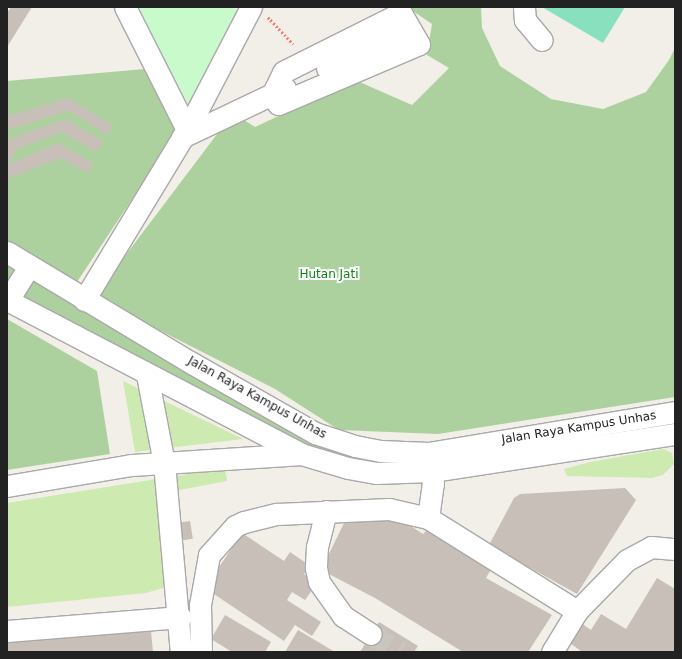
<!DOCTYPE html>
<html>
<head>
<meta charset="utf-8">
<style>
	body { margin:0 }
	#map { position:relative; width:682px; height:659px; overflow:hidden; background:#f2efe9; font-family:"DejaVu Sans",sans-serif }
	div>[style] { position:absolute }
	.grass>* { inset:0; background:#cdebb0 }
	.forest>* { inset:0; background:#add19e }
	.park>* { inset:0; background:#c8facc }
	.pitch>* { inset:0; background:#88e0be }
	.building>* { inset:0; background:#c7bfb8; transform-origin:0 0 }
	.minor-tunnel>* { height:21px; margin-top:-10.5px; transform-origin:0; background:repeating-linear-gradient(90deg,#c8c6c1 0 21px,transparent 0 31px) }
	.path>* { height:2.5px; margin-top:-1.25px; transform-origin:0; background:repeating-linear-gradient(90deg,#fa8072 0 2px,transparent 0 4px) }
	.roads { filter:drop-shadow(1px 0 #a9a9a9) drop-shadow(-1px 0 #a9a9a9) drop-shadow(0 1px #a9a9a9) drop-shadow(0 -1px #a9a9a9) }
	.minor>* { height:21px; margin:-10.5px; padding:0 10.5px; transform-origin:10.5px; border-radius:10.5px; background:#fff }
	span { translate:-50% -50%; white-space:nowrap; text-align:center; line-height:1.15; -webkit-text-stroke:4px #fff; paint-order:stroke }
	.park-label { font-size:12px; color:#0c8416 }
	.street-label { font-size:12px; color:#222 }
	.frame { position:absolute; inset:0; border:8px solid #222; pointer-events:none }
</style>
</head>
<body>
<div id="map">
	<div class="grass">
		<i style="clip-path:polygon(123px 381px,243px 439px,135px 452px)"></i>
		<i style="clip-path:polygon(663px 449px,672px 453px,674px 464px,663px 475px,652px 478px,567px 476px,564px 469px,590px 462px)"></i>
		<i style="clip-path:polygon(225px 468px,227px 481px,158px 494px,167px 587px,146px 593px,7px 607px,7px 503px)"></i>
	</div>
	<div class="forest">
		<i style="clip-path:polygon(407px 7px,481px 7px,482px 28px,500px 66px,551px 99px,603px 109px,646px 92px,669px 60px,675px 48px,675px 397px,438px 434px,339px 430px,275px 389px,94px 297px,233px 113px,255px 127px,355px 80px,412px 105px,449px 68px,427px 55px,432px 24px)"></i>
		<i style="clip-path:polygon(145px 69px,178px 130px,73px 288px,7px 245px,7px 81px)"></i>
		<i style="clip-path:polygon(7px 260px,358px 451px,357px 459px,329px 456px,203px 397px,7px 294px)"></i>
		<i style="clip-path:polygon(7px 319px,97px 371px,110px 454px,7px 470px)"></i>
	</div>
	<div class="park">
		<i style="clip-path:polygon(137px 7px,232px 7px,239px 11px,190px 107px)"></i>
	</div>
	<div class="pitch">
		<i style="clip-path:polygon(542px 7px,625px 7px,603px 43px)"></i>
	</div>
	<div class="building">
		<i style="clip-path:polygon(11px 7px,32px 7px,7px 47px,7px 13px)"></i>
		<i style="clip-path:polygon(69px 98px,113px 126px,107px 135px,69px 111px,7px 130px,7px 116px)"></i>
		<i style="clip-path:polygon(66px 119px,103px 141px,96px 152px,62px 132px,17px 149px,8px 164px,58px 143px,93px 163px,88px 173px,60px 158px,7px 179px,7px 140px)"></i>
		<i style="clip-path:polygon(625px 488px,636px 500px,577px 594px,489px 545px,514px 498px,520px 494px)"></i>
		<i style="clip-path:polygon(348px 515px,394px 515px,423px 534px,429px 528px,449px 543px,451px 539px,489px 560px,485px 566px,491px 569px,486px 578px,552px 615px,528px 652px,463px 652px,375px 598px,321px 570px)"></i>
		<i style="left:190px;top:521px;width:18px;height:13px;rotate:81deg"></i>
		<i style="clip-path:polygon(242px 533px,284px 561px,290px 552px,309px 565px,304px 574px,317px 583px,305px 600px,292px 592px,287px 600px,321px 622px,312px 636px,295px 625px,284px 641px,205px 588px)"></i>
		<i style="clip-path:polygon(657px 578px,675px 589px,675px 652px,582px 652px,570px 643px,581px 623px,591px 630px,601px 614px,626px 629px)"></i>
		<i style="clip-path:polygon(225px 615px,271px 642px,265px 652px,232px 652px,211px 639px)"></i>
		<i style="clip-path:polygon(150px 621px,153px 652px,7px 652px,7px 633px)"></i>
		<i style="clip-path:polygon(379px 622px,418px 646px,414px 652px,360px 652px)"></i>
		<i style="clip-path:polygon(298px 630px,335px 652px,285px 652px)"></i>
	</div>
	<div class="minor-tunnel">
		<i style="left:371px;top:634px;width:35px;rotate:31deg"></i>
	</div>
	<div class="path">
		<i style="left:268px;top:17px;width:37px;rotate:47deg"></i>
	</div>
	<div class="roads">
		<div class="minor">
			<i style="left:125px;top:7px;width:138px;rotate:63.2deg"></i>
			<i style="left:524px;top:7px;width:13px;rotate:86deg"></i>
			<i style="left:525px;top:20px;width:26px;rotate:50deg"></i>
			<i style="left:401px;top:13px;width:36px;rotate:60deg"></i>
			<i style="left:419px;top:44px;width:153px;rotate:156.9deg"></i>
			<i style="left:278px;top:104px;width:11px;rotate:-124deg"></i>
			<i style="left:272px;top:95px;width:25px;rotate:-64deg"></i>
			<i style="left:283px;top:72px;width:132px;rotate:-26.6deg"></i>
			<i style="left:327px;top:68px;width:91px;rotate:-25.4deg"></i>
			<i style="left:182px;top:137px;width:114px;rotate:-25.4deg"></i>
			<i style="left:7px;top:252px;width:214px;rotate:31deg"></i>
			<i style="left:190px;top:362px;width:144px;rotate:29.6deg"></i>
			<i style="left:315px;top:433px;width:42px;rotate:18deg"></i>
			<i style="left:355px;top:446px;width:26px;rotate:11deg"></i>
			<i style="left:381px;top:451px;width:47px;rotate:2.4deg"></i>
			<i style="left:428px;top:453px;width:250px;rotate:-9.4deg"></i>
			<i style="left:7px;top:300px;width:332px;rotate:27.6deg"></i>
			<i style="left:301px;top:454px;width:49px;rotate:16.6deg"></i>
			<i style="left:348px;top:468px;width:28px;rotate:10deg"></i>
			<i style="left:376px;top:473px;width:56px;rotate:-2deg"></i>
			<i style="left:432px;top:471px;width:246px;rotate:-8.7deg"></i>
			<i style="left:8px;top:300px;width:39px;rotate:-58deg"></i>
			<i style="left:84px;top:300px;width:199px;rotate:-58.8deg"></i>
			<i style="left:187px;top:130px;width:139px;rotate:-62.5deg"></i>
			<i style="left:147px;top:375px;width:90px;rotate:79.1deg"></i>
			<i style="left:164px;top:463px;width:190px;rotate:84.9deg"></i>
			<i style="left:7px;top:486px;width:126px;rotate:-9.6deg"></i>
			<i style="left:131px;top:465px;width:169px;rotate:-3.7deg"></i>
			<i style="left:326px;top:511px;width:36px;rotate:104deg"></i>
			<i style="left:317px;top:546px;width:22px;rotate:93deg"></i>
			<i style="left:316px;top:568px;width:14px;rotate:78deg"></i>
			<i style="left:319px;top:582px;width:42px;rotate:54.8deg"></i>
			<i style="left:343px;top:616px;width:33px;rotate:33deg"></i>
			<i style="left:428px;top:518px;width:34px;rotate:-82deg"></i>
			<i style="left:433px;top:484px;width:13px;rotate:-94deg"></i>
			<i style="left:7px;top:631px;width:174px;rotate:-4.6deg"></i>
			<i style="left:201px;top:652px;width:47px;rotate:-91.2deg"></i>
			<i style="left:200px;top:605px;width:51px;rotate:-79.8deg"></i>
			<i style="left:209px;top:555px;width:39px;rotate:-48deg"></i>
			<i style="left:235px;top:526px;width:10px;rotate:-24deg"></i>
			<i style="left:244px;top:522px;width:34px;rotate:-14deg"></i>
			<i style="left:277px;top:514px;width:112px;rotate:-2.6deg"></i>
			<i style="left:389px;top:509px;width:40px;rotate:13deg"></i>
			<i style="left:428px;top:518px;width:176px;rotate:32deg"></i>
			<i style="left:552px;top:652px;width:48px;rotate:-58.6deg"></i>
			<i style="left:577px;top:611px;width:71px;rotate:-45.6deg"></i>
			<i style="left:627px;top:560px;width:27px;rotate:-28deg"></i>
			<i style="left:651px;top:547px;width:24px;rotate:5deg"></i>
		</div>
	</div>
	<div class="park-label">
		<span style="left:329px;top:275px">Hutan Jati</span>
	</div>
	<div class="street-label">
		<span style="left:257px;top:398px;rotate:29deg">Jalan Raya Kampus Unhas</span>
		<span style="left:579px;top:428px;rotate:-9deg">Jalan Raya Kampus Unhas</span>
	</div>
	<div class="frame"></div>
</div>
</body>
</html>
